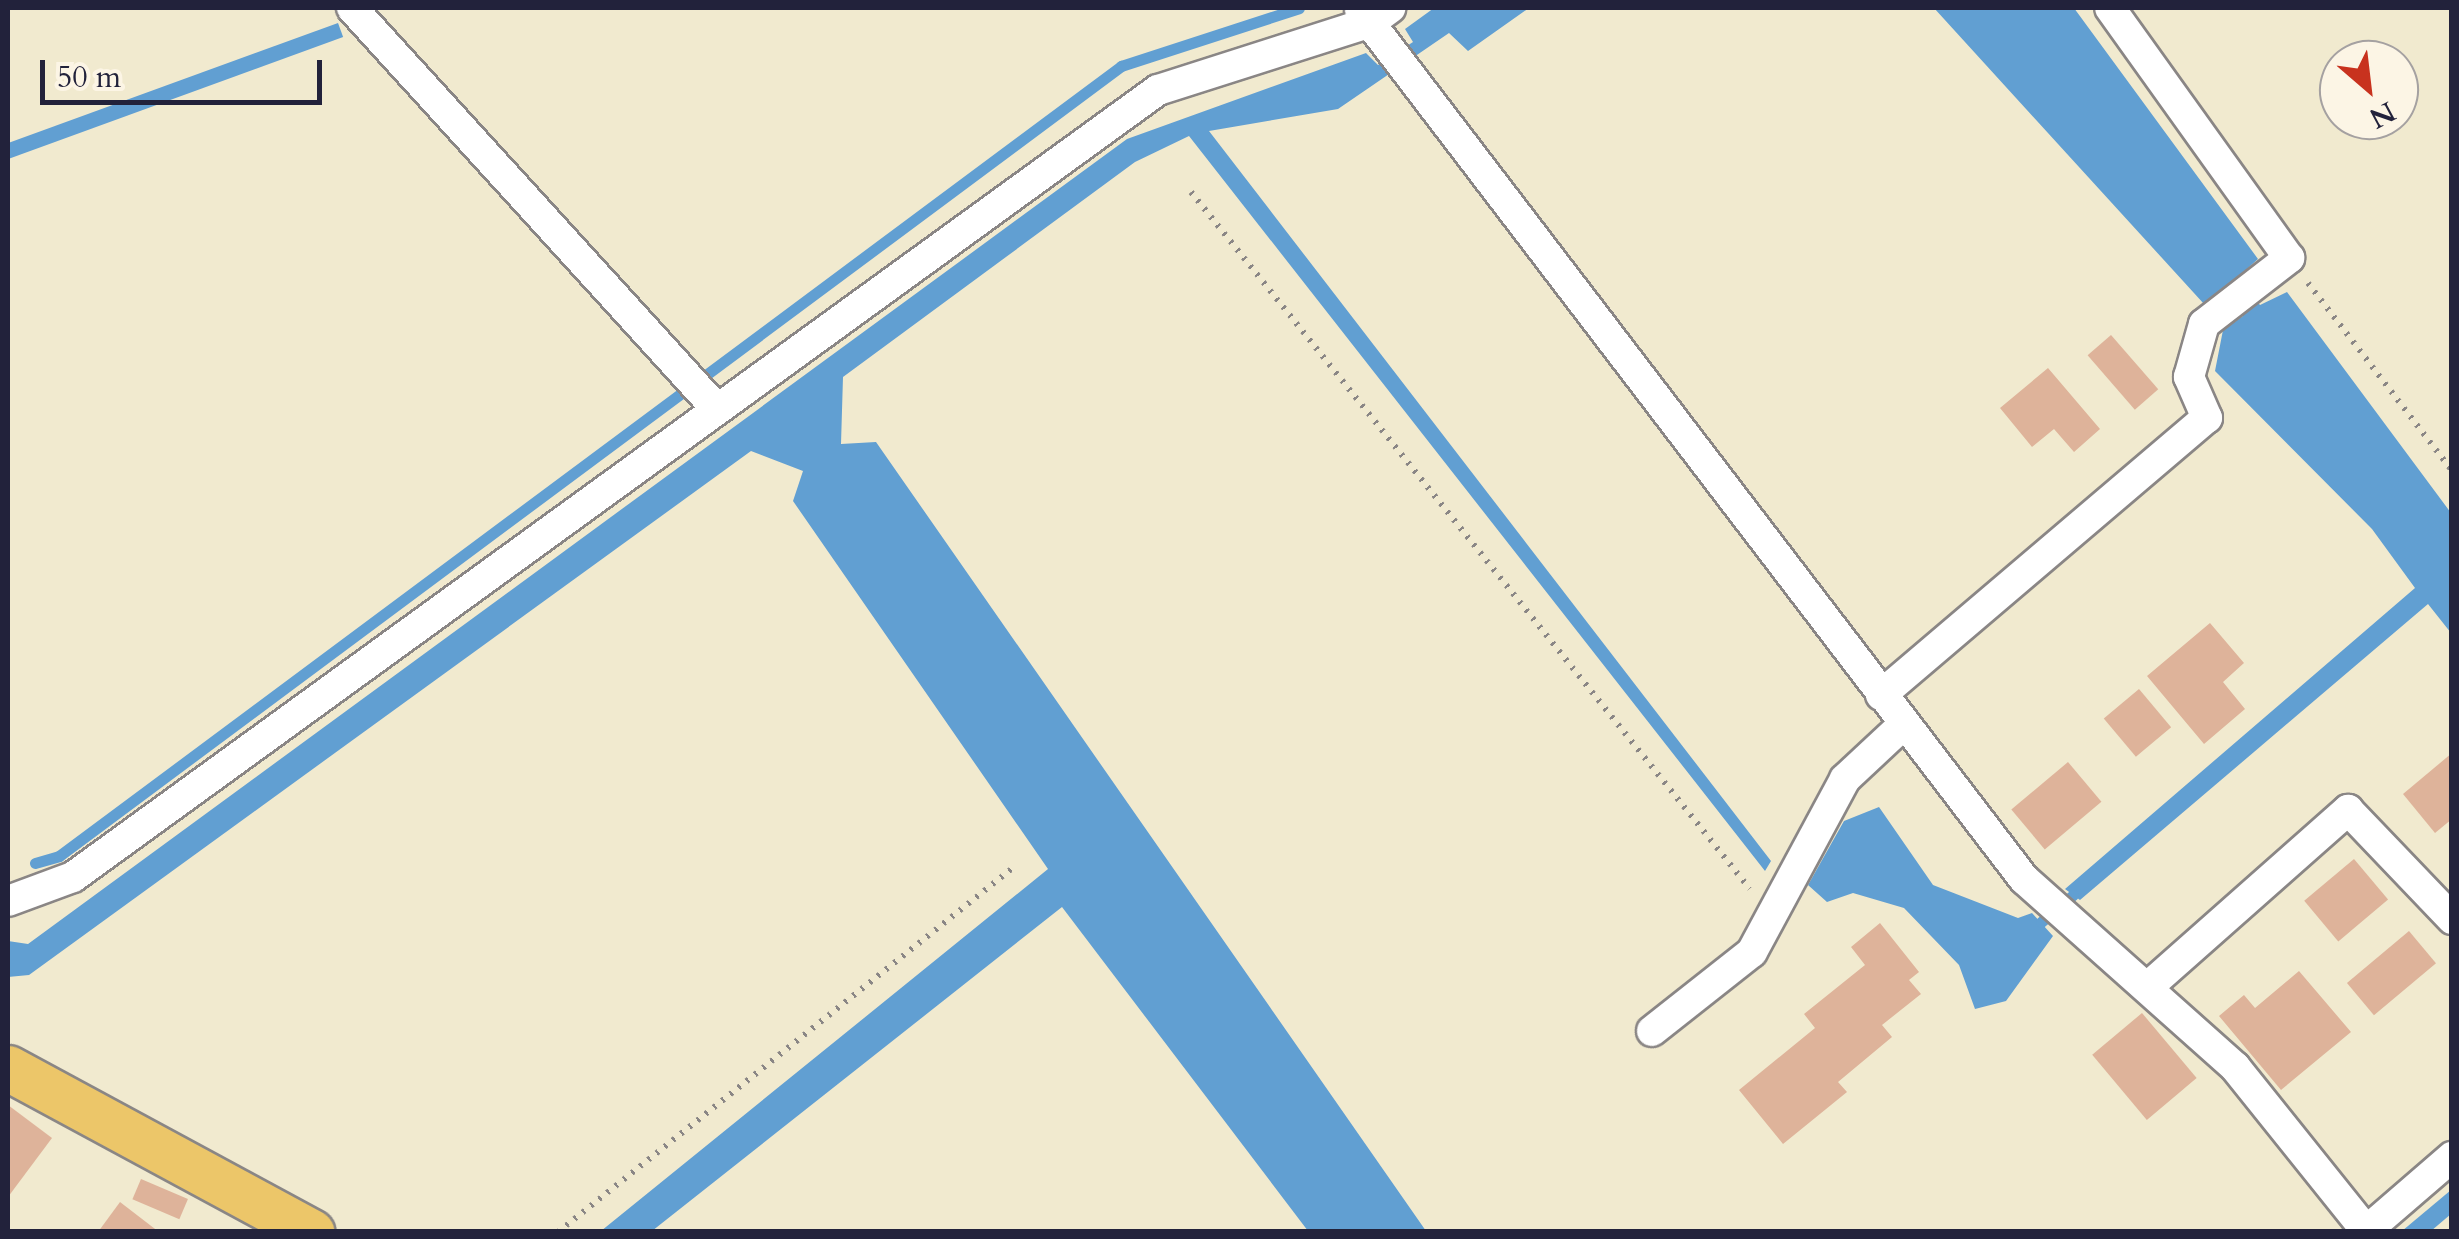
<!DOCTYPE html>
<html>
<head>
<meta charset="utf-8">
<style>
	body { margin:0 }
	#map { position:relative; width:2459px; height:1239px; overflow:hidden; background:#f1eacf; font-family:Cardo,serif }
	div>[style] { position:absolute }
	.water>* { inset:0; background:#619fd2; transform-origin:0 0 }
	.stream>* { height:11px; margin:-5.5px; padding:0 5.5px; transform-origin:5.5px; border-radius:5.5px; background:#619fd2 }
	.building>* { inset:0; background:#deb39a; transform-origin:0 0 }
	.path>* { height:6px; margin-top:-3px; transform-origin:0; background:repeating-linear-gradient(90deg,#8a8685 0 2.5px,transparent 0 10.5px) }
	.roads { filter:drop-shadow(2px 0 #8a8685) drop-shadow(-2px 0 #8a8685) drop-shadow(0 2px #8a8685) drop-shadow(0 -2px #8a8685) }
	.minor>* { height:30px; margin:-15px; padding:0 15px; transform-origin:15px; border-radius:15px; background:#fff }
	.primary>* { height:45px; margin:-22.5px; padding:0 22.5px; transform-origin:22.5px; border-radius:22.5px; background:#ecc669 }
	span { translate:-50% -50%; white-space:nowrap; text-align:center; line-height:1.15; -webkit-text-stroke:9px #fcf5e5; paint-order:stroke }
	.frame { position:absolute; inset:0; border:10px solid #22223b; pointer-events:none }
	.north { position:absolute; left:2319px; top:40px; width:100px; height:100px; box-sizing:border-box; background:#fcf5e5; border:2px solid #a5a1a1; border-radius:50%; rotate:152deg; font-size:28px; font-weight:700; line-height:40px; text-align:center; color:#22223b }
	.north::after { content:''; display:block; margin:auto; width:35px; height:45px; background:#c8321e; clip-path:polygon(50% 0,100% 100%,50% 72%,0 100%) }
	.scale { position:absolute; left:40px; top:60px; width:282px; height:45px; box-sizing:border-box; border:5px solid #22223b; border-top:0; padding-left:12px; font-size:30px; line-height:35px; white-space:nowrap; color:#22223b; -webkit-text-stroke:8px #fcf5e5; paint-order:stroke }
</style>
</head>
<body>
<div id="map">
	<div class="water">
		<i style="clip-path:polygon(1434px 8px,1529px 8px,1468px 51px,1449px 33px,1338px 109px,1209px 131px,1771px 861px,1765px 871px,1189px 136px,1135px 162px,843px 377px,841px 444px,876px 442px,1426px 1231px,1308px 1231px,1062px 907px,652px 1231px,601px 1231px,1048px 869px,793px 501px,803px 471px,751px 451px,29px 975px,8px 977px,8px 941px,28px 944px,1127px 139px,1366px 53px,1378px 65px,1413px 42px,1405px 29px)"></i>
		<i style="clip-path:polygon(1934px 8px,2074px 8px,2258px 259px,2238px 277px,2260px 305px,2287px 292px,2451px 513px,2451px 633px,2428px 604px,2080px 900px,2065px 889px,2415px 588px,2372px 529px,2215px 371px,2223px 330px,2243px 316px,2225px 291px,2204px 304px)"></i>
		<i style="left:338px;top:23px;width:15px;height:407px;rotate:70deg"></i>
		<i style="clip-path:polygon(1879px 807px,1933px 885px,2018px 918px,2032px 913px,2053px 936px,2006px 1001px,1975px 1009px,1959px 965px,1904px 908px,1853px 893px,1827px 902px,1808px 885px,1844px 821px)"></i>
		<i style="clip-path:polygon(2451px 1190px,2451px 1214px,2431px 1231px,2402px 1231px)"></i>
	</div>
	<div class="stream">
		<i style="left:35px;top:863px;width:25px;rotate:-16deg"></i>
		<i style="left:59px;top:856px;width:1324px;rotate:-36.64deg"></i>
		<i style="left:1121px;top:66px;width:187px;rotate:-18deg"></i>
		<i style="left:2041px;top:922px;width:42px;rotate:-40.2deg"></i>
	</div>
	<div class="building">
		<i style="left:2111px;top:335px;width:72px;height:31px;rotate:49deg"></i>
		<i style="clip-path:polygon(2048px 368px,2100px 429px,2074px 452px,2054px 429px,2032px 447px,2000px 408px)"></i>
		<i style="clip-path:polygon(2210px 623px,2244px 663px,2223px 682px,2245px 709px,2204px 744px,2147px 676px)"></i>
		<i style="left:2139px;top:689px;width:50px;height:46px;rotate:50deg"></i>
		<i style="clip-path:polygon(2452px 753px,2452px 819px,2435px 833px,2403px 794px)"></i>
		<i style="left:2068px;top:762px;width:52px;height:74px;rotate:50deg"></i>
		<i style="left:2354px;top:859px;width:53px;height:65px;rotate:50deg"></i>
		<i style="clip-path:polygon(1880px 923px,1919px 972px,1909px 980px,1921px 994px,1882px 1025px,1892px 1037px,1838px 1082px,1847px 1092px,1783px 1144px,1739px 1090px,1815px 1028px,1804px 1014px,1865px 965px,1851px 947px)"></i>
		<i style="left:2409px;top:931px;width:42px;height:81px;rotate:50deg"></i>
		<i style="clip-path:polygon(2299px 971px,2351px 1032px,2281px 1090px,2219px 1016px,2244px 995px,2255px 1008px)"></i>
		<i style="left:2142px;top:1013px;width:85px;height:65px;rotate:50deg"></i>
		<i style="clip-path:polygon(8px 1105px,52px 1138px,8px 1197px)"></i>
		<i style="left:141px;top:1179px;width:51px;height:22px;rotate:23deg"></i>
		<i style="clip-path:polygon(120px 1202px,159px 1232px,98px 1232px)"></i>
	</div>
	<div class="path">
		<i style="left:1191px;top:192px;width:893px;rotate:51.27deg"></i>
		<i style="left:2308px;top:283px;width:237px;rotate:52.5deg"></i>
		<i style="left:558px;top:1232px;width:584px;rotate:-38.68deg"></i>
	</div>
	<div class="roads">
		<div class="minor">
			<i style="left:352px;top:8px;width:539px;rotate:47.7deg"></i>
			<i style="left:1360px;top:10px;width:1094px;rotate:52.62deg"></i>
			<i style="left:2024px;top:879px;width:283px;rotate:41.7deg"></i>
			<i style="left:2235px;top:1067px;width:211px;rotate:51.3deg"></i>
			<i style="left:1881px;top:695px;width:428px;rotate:-40.4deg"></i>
			<i style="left:2207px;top:418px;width:45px;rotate:-113.7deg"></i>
			<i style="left:2189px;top:377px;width:55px;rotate:-74.2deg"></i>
			<i style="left:2204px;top:324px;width:108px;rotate:-37.8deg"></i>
			<i style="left:2289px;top:258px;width:307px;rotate:-125.6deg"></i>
			<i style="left:8px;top:901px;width:69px;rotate:-20.3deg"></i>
			<i style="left:73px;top:877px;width:1340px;rotate:-35.96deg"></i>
			<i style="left:1158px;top:90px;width:224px;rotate:-17.7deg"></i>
			<i style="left:1371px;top:22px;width:24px;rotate:-36deg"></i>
			<i style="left:2149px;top:986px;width:266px;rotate:-41.5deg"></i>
			<i style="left:2348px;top:810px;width:151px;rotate:46.3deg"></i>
			<i style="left:1652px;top:1031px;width:127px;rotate:-38.3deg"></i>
			<i style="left:1752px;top:952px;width:196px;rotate:-61.7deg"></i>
			<i style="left:1845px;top:779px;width:79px;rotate:-43deg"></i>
			<i style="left:2365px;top:1232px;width:115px;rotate:-40.8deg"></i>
		</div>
		<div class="primary">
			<i style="left:8px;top:1068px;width:345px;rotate:28.4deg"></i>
		</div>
	</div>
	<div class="frame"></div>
	<div class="north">N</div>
	<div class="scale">50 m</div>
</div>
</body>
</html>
